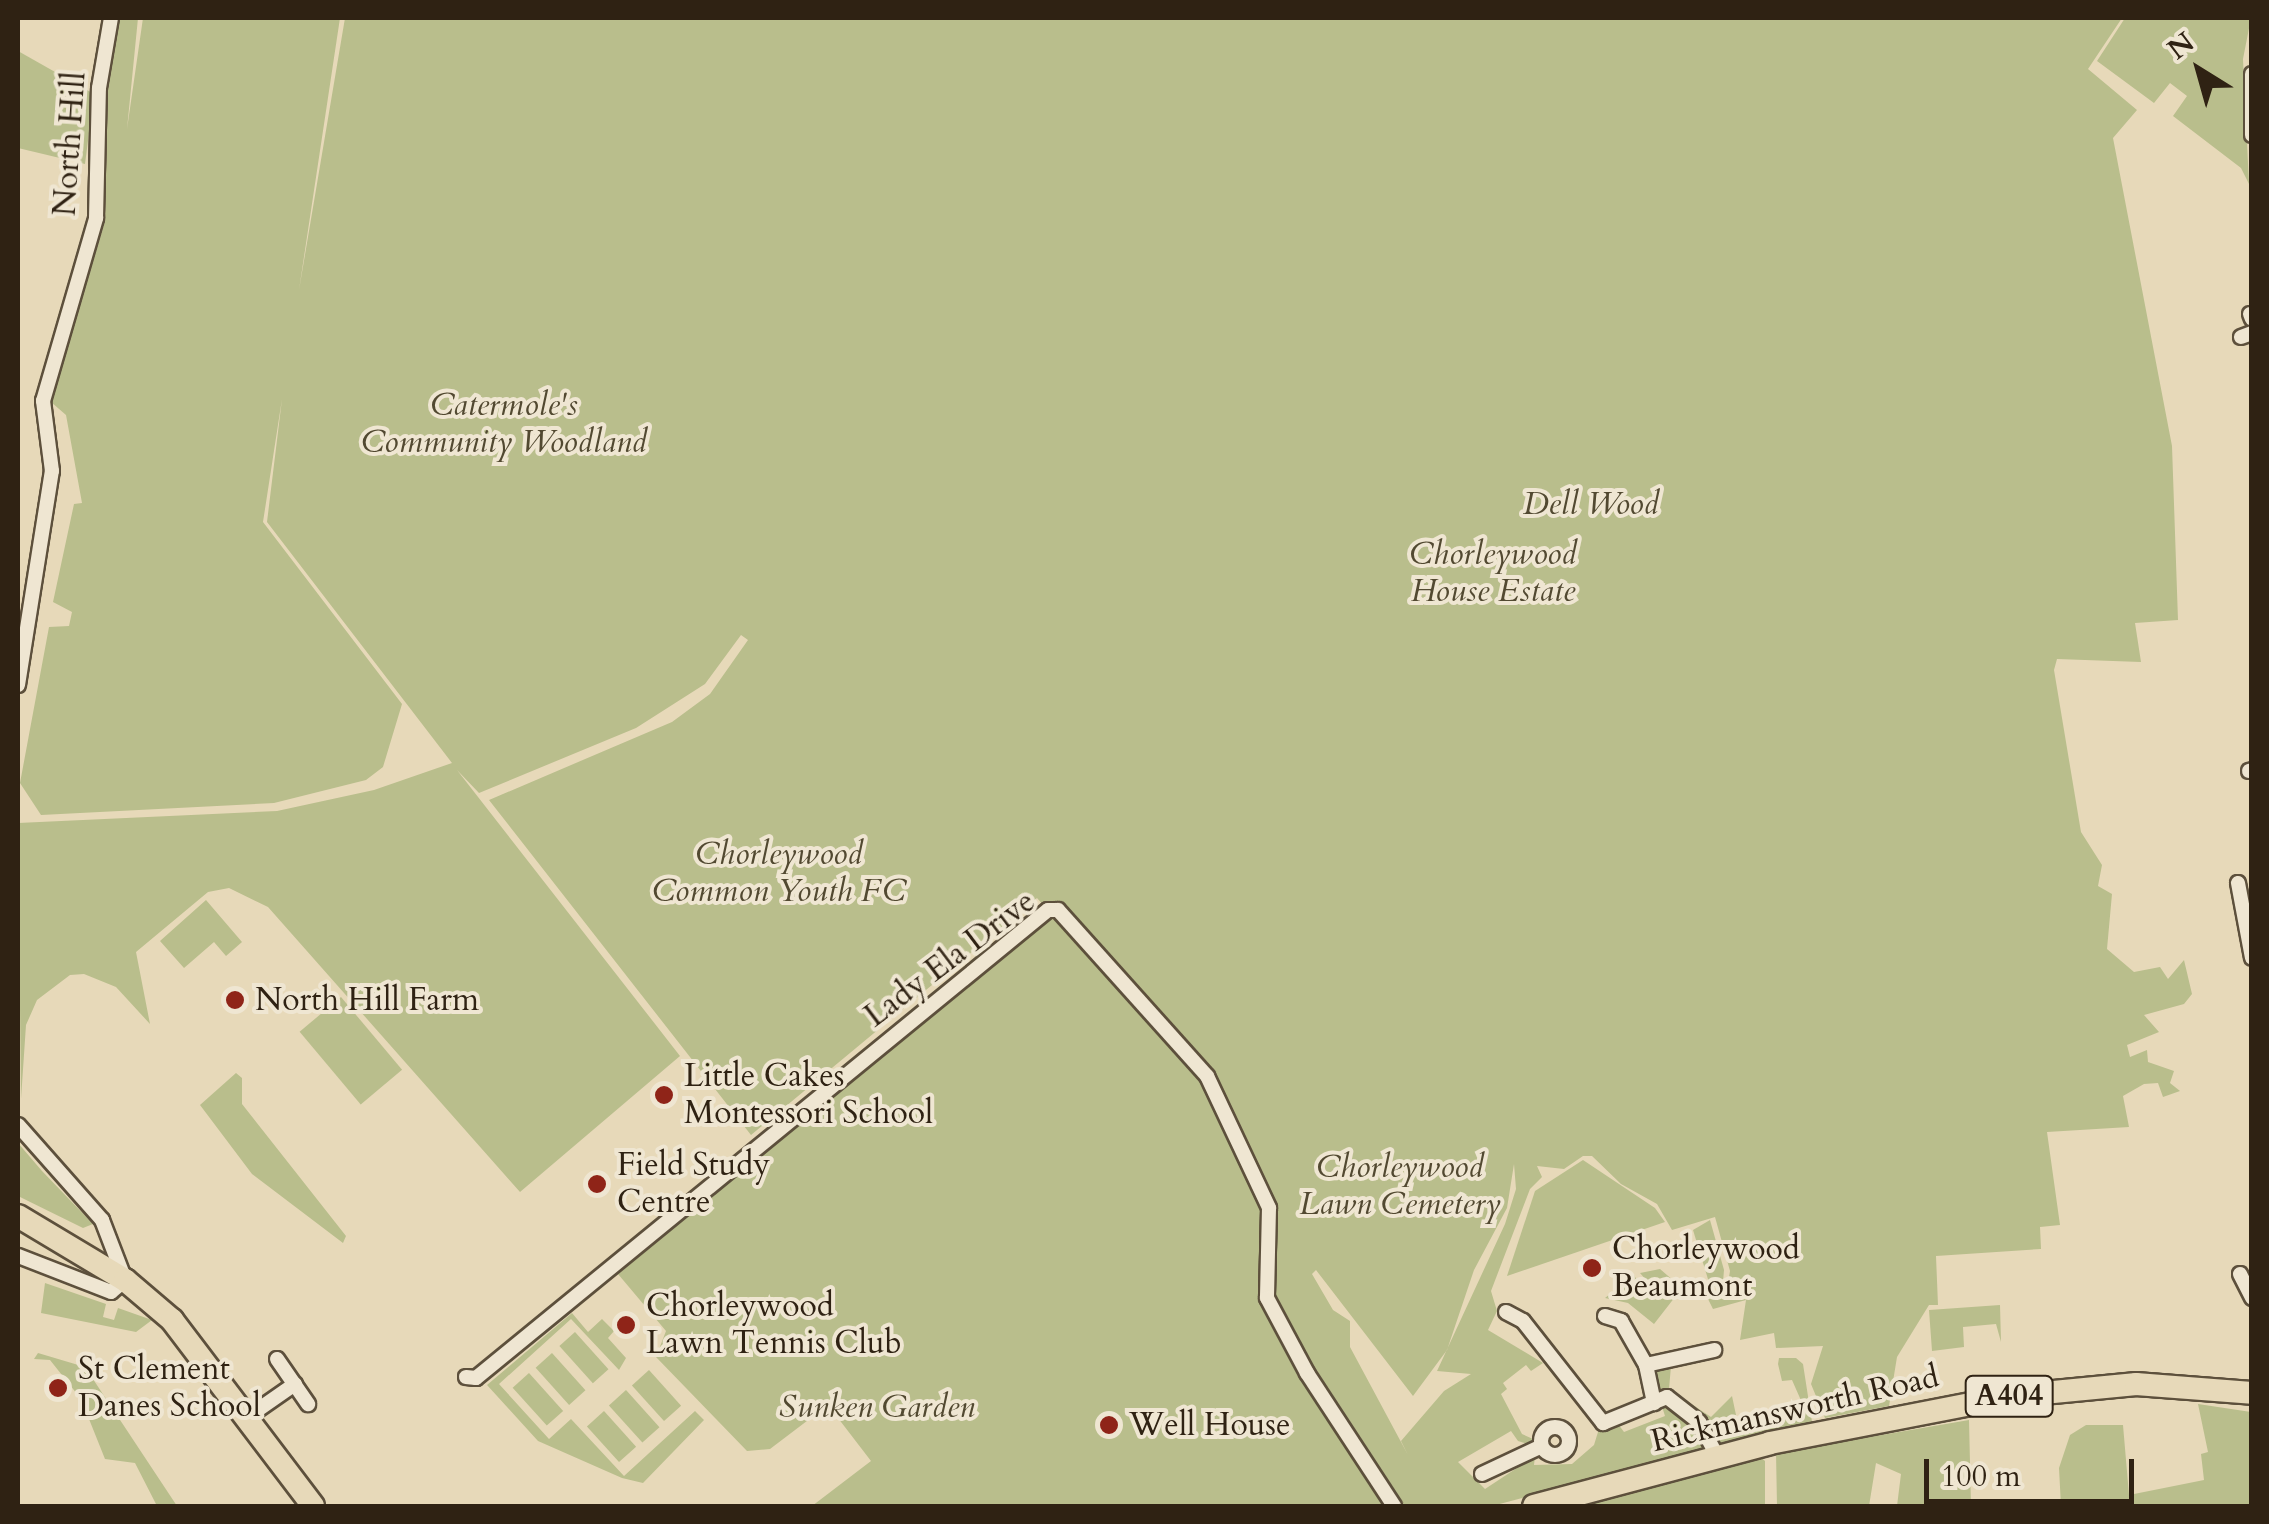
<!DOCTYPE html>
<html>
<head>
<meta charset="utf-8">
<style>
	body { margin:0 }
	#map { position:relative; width:2269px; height:1524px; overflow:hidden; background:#e7d9b9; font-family:Cardo,serif }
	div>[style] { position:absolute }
	.green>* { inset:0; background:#b9be8c; transform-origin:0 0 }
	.roads { filter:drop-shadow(2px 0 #5d503c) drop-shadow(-2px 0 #5d503c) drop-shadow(0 2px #5d503c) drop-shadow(0 -2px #5d503c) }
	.street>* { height:14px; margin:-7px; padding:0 7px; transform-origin:7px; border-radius:7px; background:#efe6d2 }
	.street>.ring { margin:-7px; padding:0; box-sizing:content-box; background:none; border:14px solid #efe6d2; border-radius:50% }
	.primary>* { height:22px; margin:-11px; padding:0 11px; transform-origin:11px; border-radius:11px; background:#e7d9b9 }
	.dots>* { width:28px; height:28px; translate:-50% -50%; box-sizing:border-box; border:5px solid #efe6d2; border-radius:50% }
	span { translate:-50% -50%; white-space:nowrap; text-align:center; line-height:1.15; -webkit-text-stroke:8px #efe6d2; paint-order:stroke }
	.shield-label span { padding:2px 8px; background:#efe6d2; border:2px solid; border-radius:8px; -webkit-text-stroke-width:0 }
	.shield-label { font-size:30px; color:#2f2213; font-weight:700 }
	.street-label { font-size:32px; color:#2f2213 }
	.park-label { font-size:32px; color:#524931; font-style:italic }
	.poi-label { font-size:32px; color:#2f2213 }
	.left { translate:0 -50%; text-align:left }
	.frame { position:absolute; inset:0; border:20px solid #2f2213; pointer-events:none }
	.north { position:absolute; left:2149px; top:20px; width:100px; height:100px; -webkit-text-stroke:8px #efe6d2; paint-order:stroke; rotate:323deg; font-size:28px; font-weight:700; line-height:40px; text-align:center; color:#2f2213 }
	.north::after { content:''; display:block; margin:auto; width:35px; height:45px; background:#2f2213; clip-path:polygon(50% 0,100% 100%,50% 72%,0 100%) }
	.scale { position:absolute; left:1924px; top:1459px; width:210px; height:45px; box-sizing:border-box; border:5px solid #2f2213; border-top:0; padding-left:12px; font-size:30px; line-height:35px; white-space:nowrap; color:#2f2213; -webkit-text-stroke:8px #efe6d2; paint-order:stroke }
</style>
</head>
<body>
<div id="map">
	<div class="green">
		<i style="clip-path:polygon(evenodd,120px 18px,138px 18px,127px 129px,143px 18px,340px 18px,299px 290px,345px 18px,2122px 18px,2088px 69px,2137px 110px,2113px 138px,2172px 446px,2178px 620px,2135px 623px,2141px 662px,2057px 659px,2054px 670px,2081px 832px,2102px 865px,2098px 886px,2112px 894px,2107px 949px,2134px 972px,2160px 967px,2168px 979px,2184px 960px,2192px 994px,2184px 1004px,2144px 1015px,2159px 1032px,2127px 1045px,2130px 1057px,2147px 1050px,2148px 1062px,2174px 1071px,2170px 1083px,2180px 1091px,2163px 1097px,2158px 1083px,2144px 1084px,2123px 1096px,2129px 1127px,2047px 1132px,2060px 1225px,2040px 1227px,2041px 1249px,1936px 1256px,1938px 1305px,1929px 1305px,1897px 1357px,1889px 1406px,1825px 1418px,1811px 1384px,1823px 1346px,1776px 1348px,1774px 1333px,1740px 1340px,1746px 1300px,1713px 1309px,1707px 1297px,1728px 1283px,1730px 1271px,1715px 1217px,1672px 1230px,1657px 1204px,1621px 1184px,1592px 1156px,1583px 1156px,1564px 1169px,1537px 1166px,1542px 1177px,1530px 1189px,1491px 1291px,1497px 1311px,1488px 1330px,1543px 1363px,1531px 1371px,1526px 1365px,1503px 1383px,1507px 1389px,1501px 1394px,1522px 1434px,1533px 1439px,1531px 1445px,1518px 1441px,1511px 1431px,1458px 1462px,1485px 1489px,1535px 1456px,1534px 1465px,1572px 1464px,1594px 1445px,1598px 1432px,1618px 1424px,1624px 1432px,1665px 1416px,1651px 1372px,1671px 1366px,1669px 1389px,1711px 1417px,1732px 1396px,1740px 1434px,1755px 1415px,1803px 1405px,1792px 1380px,1782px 1381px,1778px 1364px,1779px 1358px,1796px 1358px,1803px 1364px,1812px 1422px,1492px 1506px,812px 1506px,871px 1461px,828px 1405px,770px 1449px,747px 1451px,656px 1357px,666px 1331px,618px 1274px,1053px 916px,1037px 898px,751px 1135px,489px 800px,672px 722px,710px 694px,748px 640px,741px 635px,705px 684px,636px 728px,479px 793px,457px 770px,680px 1056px,520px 1192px,268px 907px,229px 888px,208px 892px,136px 952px,150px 1024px,116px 987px,84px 974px,70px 975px,37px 1000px,26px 1025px,21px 1099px,18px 823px,277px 811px,374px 790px,452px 763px,267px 522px,282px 399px,263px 522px,402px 704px,383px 767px,366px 780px,274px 803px,41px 815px,20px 783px,49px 627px,69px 626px,72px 612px,53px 602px,74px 504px,82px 503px,66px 415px,51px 402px,105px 221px,108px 89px,120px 18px,1514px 1164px,1516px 1189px,1505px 1224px,1437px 1371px,1471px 1374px,1444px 1391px,1401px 1441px,1408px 1455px,1350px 1347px,1350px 1321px,1333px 1310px,1312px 1274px,1316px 1270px,1413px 1396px,1447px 1350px,1474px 1270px,1507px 1208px,1514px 1164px)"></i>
		<i style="clip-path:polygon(2125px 18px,2251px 18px,2243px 59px,2249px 184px,2241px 168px,2173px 116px,2187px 96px,2170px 83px,2154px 103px,2097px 61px)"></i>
		<i style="clip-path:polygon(18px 51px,94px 94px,85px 164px,18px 148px)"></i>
		<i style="clip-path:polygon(206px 900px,242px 942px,226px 956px,214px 942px,184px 968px,160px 941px)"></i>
		<i style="left:341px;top:997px;width:95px;height:54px;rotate:50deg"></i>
		<i style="clip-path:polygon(236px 1073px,242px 1078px,242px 1104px,346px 1236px,343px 1243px,252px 1174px,200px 1105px)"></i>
		<i style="clip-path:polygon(18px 1143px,42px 1171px,93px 1224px,83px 1228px,18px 1196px)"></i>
		<i style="clip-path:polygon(1583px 1160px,1655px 1208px,1665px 1222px,1507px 1276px,1535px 1191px)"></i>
		<i style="clip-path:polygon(1710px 1220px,1724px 1270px,1723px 1282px,1711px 1289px,1693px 1230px)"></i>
		<i style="clip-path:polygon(1660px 1269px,1682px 1288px,1654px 1324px,1628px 1303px,1605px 1298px,1634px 1275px,1643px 1291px,1653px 1288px,1640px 1273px)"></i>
		<i style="clip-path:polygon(45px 1283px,106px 1304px,103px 1317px,114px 1320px,118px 1308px,152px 1320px,136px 1332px,41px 1313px)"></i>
		<i style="clip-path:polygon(2000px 1305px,2001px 1342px,1996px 1324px,1963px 1327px,1964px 1347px,1932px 1351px,1929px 1310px)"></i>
		<i style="clip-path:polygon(572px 1313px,588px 1332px,602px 1319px,614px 1331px,608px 1338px,626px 1358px,619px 1370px,571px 1319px,499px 1384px,549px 1439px,571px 1419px,624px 1476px,695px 1411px,704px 1420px,643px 1483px,622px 1478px,538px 1441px,487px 1385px)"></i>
		<i style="left:575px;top:1332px;width:50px;height:21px;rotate:48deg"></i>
		<i style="clip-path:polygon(38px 1353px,85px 1367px,177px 1506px,157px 1506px,135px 1463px,105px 1459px,81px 1399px,50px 1360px,34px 1359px)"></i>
		<i style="left:552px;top:1353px;width:50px;height:22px;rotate:48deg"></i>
		<i style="left:649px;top:1370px;width:48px;height:23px;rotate:48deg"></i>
		<i style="left:529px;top:1373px;width:51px;height:22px;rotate:48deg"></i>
		<i style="left:626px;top:1390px;width:50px;height:23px;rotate:48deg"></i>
		<i style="clip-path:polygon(2198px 1404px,2251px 1412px,2251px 1506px,2061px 1506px,2059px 1468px,2070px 1435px,2086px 1425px,2123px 1425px,2129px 1495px,2204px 1480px,2201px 1454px,2208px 1452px)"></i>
		<i style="left:604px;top:1411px;width:48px;height:23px;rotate:48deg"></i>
		<i style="clip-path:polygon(1969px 1420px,1971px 1506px,1897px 1506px,1901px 1474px,1876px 1463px,1869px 1506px,1777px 1506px,1776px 1453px)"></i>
		<i style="clip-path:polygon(1757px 1454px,1765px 1461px,1765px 1506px,1557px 1506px)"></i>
	</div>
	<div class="roads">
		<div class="street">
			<i style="left:2252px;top:74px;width:61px;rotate:90deg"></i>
			<i style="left:2250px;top:314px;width:5px;rotate:68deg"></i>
			<i style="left:2241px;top:337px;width:12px;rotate:-20deg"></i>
			<i style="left:18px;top:685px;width:217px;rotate:-81deg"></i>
			<i style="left:52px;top:471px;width:71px;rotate:-97.3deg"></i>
			<i style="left:43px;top:401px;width:191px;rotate:-73.8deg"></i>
			<i style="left:96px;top:218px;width:130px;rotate:-88.7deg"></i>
			<i style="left:99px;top:88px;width:71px;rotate:-80.3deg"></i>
			<i style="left:2249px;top:771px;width:3px;rotate:-18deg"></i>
			<i style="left:2238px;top:883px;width:76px;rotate:79.4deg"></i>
			<i style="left:18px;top:1125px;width:127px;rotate:48.5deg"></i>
			<i style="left:102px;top:1220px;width:64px;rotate:69deg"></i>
			<i style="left:125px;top:1280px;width:18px;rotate:139deg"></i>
			<i style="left:111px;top:1292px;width:100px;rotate:-158.8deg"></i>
			<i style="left:2240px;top:1274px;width:27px;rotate:63deg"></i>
			<i style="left:1506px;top:1312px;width:19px;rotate:28deg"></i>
			<i style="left:1523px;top:1321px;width:130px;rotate:51.9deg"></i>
			<i style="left:1603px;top:1423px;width:69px;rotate:-22.1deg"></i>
			<i style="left:1667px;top:1397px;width:41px;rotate:38deg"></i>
			<i style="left:1699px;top:1422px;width:38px;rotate:62deg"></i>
			<i style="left:1605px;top:1316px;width:17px;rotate:17deg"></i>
			<i style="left:1621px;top:1321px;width:51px;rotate:60.4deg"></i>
			<i style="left:1646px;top:1365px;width:39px;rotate:78deg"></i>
			<i style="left:277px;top:1359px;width:55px;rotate:55.4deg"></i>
			<i style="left:1646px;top:1365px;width:70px;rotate:-12.4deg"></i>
			<i style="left:466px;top:1377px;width:10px;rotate:6deg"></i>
			<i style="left:476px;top:1378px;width:739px;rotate:-39.29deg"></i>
			<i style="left:1048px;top:910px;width:10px"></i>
			<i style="left:1058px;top:910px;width:223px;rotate:48.1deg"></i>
			<i style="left:1207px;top:1076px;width:146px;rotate:64.8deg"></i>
			<i style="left:1269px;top:1208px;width:90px;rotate:91.3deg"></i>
			<i style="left:1267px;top:1298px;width:85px;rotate:61.9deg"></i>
			<i style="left:1307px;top:1373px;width:159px;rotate:56.8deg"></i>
			<i style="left:249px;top:1416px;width:56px;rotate:-34.8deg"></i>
			<i class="ring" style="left:1541px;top:1427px;width:14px;height:14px"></i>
			<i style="left:1482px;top:1474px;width:64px;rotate:-25deg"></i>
		</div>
		<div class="primary">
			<i style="left:18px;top:1216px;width:125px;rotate:30.9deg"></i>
			<i style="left:125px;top:1280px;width:62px;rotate:40.4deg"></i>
			<i style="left:172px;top:1320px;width:233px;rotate:52.8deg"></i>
			<i style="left:1534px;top:1506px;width:244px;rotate:-14.9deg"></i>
			<i style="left:1770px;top:1443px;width:247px;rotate:-11deg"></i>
			<i style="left:2012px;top:1396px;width:125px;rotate:-5.5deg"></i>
			<i style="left:2136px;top:1384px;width:116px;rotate:4.4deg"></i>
		</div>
	</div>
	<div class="dots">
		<i style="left:235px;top:1000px;background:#8f2418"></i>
		<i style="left:664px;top:1095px;background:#8f2418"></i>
		<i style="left:597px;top:1184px;background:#8f2418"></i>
		<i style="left:1592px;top:1268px;background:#8f2418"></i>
		<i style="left:626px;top:1325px;background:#8f2418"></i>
		<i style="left:58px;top:1388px;background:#8f2418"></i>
		<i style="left:1109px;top:1425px;background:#8f2418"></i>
	</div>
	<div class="shield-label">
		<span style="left:2009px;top:1396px">A404</span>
	</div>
	<div class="street-label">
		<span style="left:70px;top:144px;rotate:-86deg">North Hill</span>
		<span style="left:950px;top:959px;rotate:-37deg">Lady Ela Drive</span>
		<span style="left:1795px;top:1409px;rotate:-13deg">Rickmansworth Road</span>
	</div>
	<div class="park-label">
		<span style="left:504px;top:424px">Catermole's<br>Community Woodland</span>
		<span style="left:1591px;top:504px">Dell Wood</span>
		<span style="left:1493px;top:573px">Chorleywood<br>House Estate</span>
		<span style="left:779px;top:873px">Chorleywood<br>Common Youth FC</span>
		<span style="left:1400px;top:1186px">Chorleywood<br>Lawn Cemetery</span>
		<span style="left:877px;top:1407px">Sunken Garden</span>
	</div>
	<div class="poi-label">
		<span class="left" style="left:255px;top:1000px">North Hill Farm</span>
		<span class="left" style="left:684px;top:1095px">Little Cakes<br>Montessori School</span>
		<span class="left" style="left:617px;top:1184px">Field Study<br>Centre</span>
		<span class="left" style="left:1612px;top:1268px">Chorleywood<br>Beaumont</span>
		<span class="left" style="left:646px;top:1325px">Chorleywood<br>Lawn Tennis Club</span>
		<span class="left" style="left:78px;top:1388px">St Clement<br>Danes School</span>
		<span class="left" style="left:1129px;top:1425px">Well House</span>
	</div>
	<div class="frame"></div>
	<div class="north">N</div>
	<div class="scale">100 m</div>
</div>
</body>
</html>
